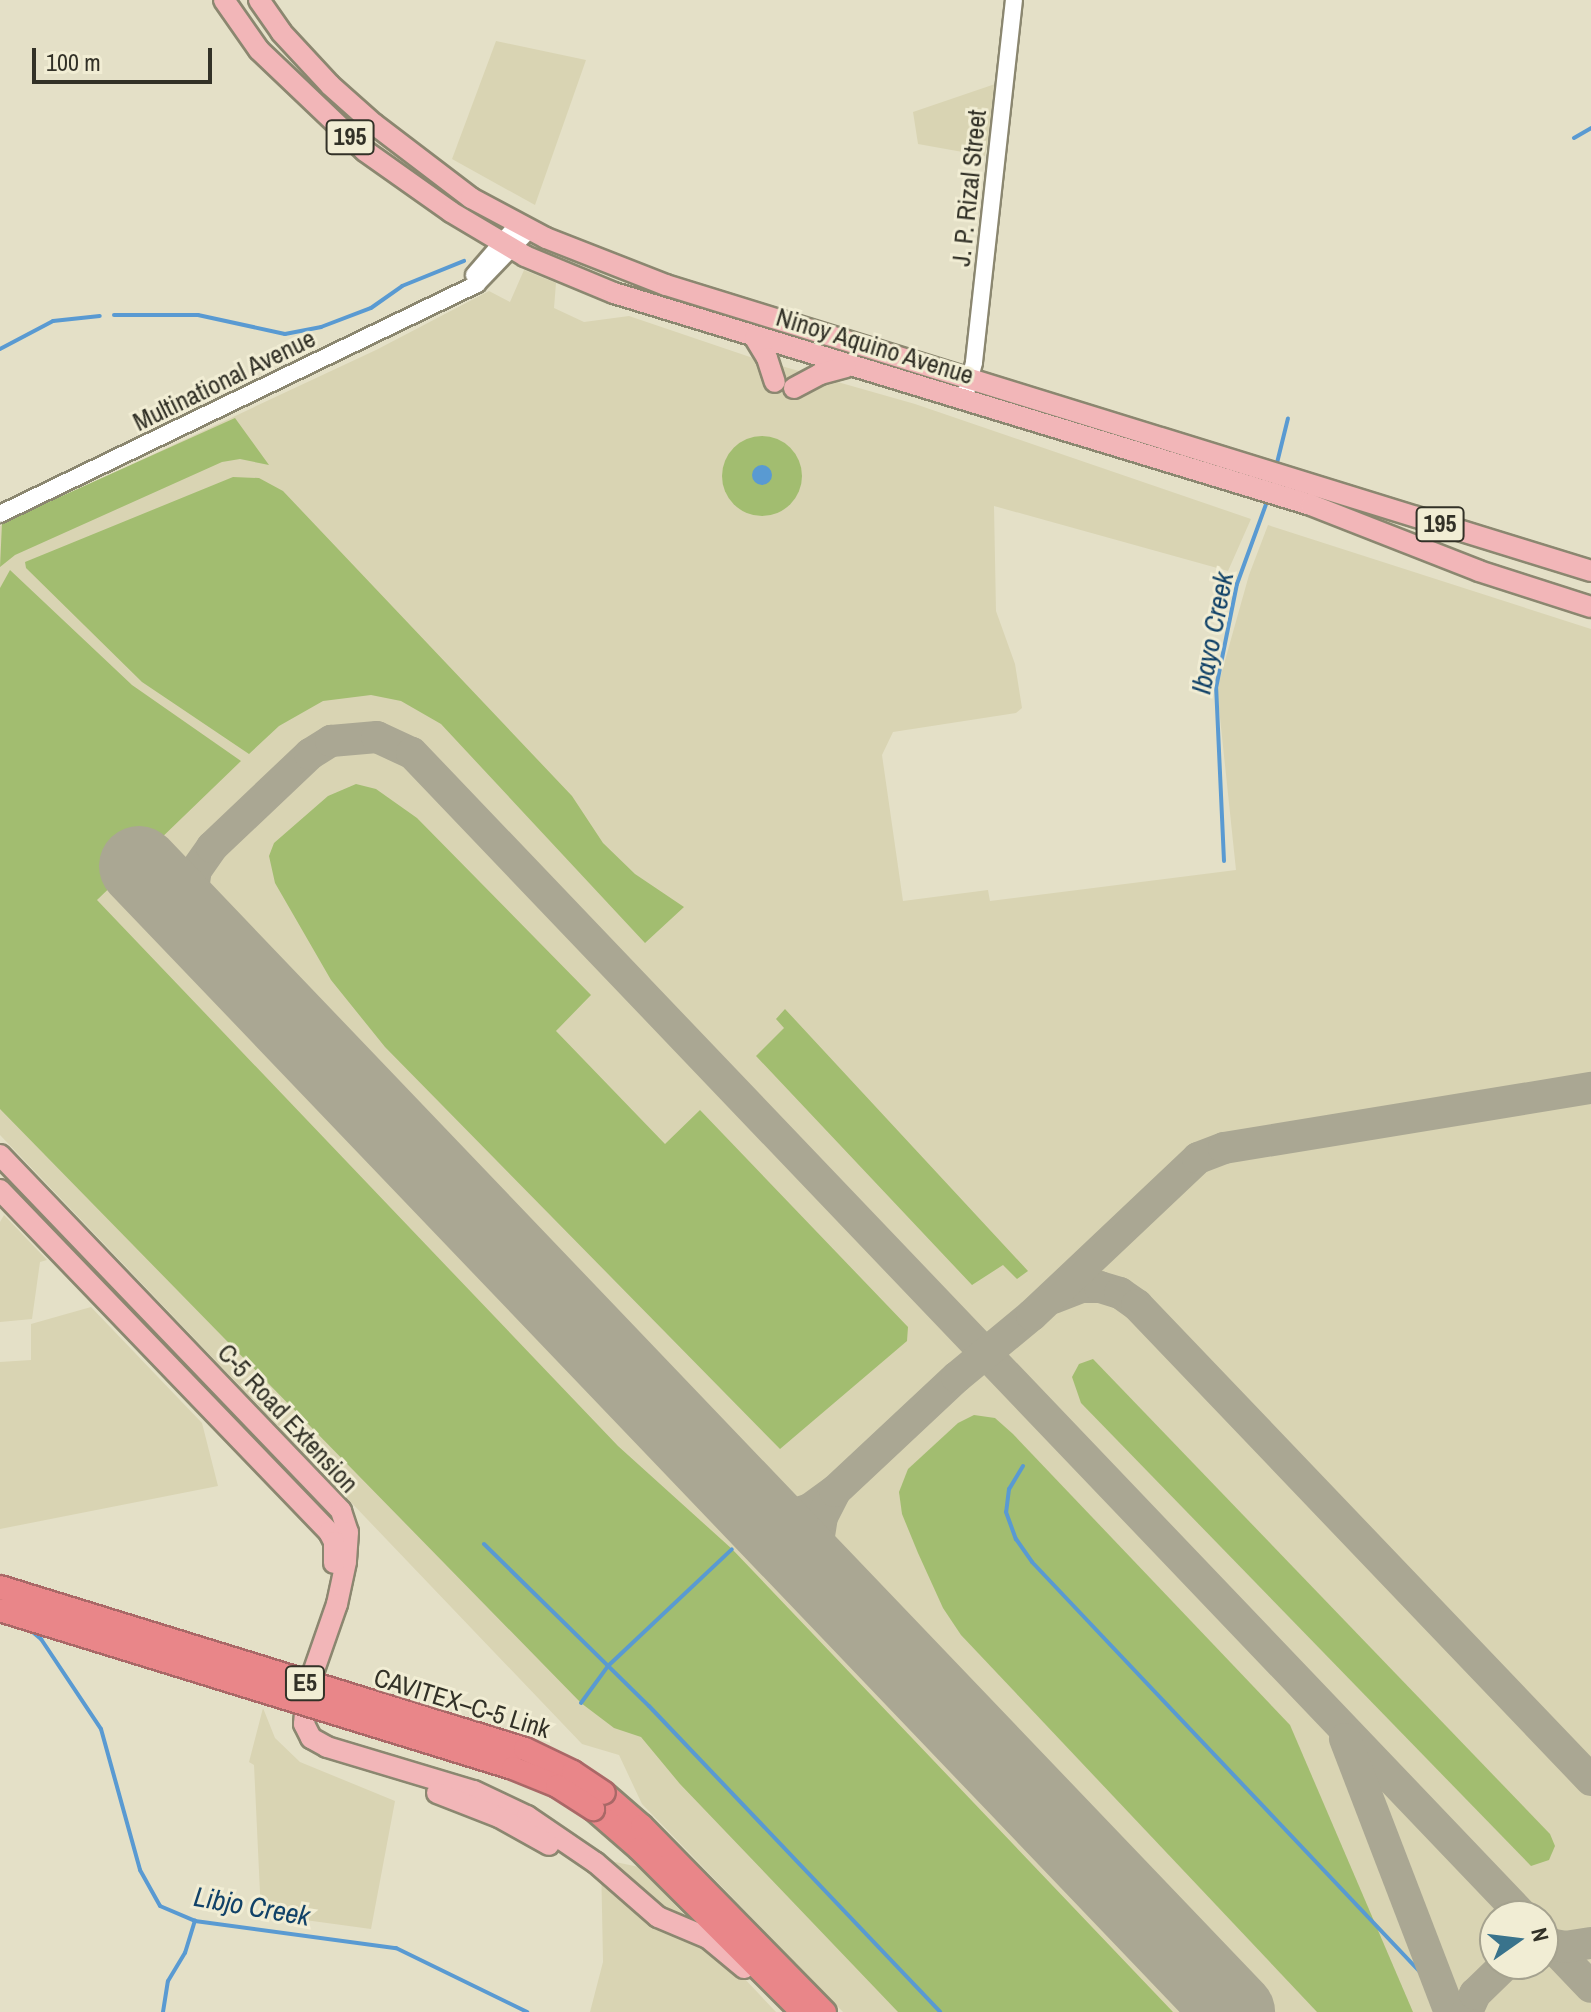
<!DOCTYPE html>
<html>
<head>
<meta charset="utf-8">
<style>
	body { margin:0 }
	#map { position:relative; width:1591px; height:2012px; overflow:hidden; background:#e4e0c7; font-family:"Archivo Narrow",sans-serif }
	div>[style] { position:absolute }
	.built>* { inset:0; background:#d9d4b3 }
	.green>* { inset:0; background:#a2bd70 }
	.round { border-radius:50% }
	.water>* { inset:0; background:#599ad2 }
	.stream>* { height:4px; margin:-2px; padding:0 2px; transform-origin:2px; border-radius:2px; background:#599ad2 }
	.taxiway>* { height:32px; margin:-16px; padding:0 16px; transform-origin:16px; border-radius:16px; background:#aaa793 }
	.runway>* { height:80px; margin:-40px; padding:0 40px; transform-origin:40px; border-radius:40px; background:#aaa793 }
	.roads { filter:drop-shadow(2px 0 #8b8770) drop-shadow(-2px 0 #8b8770) drop-shadow(0 2px #8b8770) drop-shadow(0 -2px #8b8770) }
	.minor>* { height:16px; margin:-8px; padding:0 8px; transform-origin:8px; border-radius:8px; background:#fff }
	.major>* { height:20px; margin:-10px; padding:0 10px; transform-origin:10px; border-radius:10px; background:#f2b6b8 }
	.highway>* { height:22px; margin:-11px; padding:0 11px; transform-origin:11px; border-radius:11px; background:#e98689 }
	.bridges { filter:drop-shadow(2px 0 #a96867) drop-shadow(-2px 0 #a96867) drop-shadow(0 2px #a96867) drop-shadow(0 -2px #a96867) }
	.highway-bridge>* { height:22px; margin:-11px; padding:0 11px; transform-origin:11px; border-radius:11px; background:#e98689 }
	span { translate:-50% -50%; white-space:nowrap; text-align:center; line-height:1.15; -webkit-text-stroke:6px #f1edd4; paint-order:stroke }
	.shield-label span { padding:2px 6px; background:#f1edd4; border:2px solid; border-radius:6px; -webkit-text-stroke-width:0 }
	.shield-label { font-size:24px; color:#323127; font-weight:700 }
	.street-label { font-size:26px; color:#323127 }
	.water-label { font-size:28px; color:#114268; font-style:italic }
	.north { position:absolute; left:1479px; top:1900px; width:80px; height:80px; box-sizing:border-box; background:#f1edd4; border:2px solid #a5a28f; border-radius:50%; rotate:76deg; font-size:22px; font-weight:700; line-height:32px; text-align:center; color:#323127 }
	.north::after { content:''; display:block; margin:auto; width:28px; height:36px; background:#39738c; clip-path:polygon(50% 0,100% 100%,50% 72%,0 100%) }
	.scale { position:absolute; left:32px; top:48px; width:180px; height:36px; box-sizing:border-box; border:4px solid #323127; border-top:0; padding-left:10px; font-size:24px; line-height:28px; white-space:nowrap; color:#323127; -webkit-text-stroke:6px #f1edd4; paint-order:stroke }
</style>
</head>
<body>
<div id="map">
	<div class="built">
		<i style="clip-path:polygon(496px 41px,586px 60px,535px 205px,452px 159px)"></i>
		<i style="clip-path:polygon(1001px 82px,985px 156px,918px 144px,913px 112px)"></i>
		<i style="clip-path:polygon(evenodd,524px 270px,556px 283px,554px 308px,584px 322px,629px 316px,753px 358px,915px 404px,1251px 519px,1228px 571px,994px 506px,996px 611px,1015px 664px,1022px 708px,1016px 713px,893px 732px,882px 755px,903px 901px,988px 890px,990px 901px,1236px 870px,1217px 689px,1249px 575px,1268px 525px,1591px 629px,1591px 2012px,843px 2012px,642px 1804px,619px 1755px,582px 1744px,0 1135px,0 526px,376px 350px,489px 291px,510px 302px,524px 270px,1495px 1916px,1543px 1916px,1543px 1964px,1495px 1964px,1495px 1916px)"></i>
		<i style="clip-path:polygon(4px 1215px,47px 1260px,40px 1262px,32px 1319px,0 1322px,0 1222px)"></i>
		<i style="clip-path:polygon(91px 1307px,202px 1423px,218px 1486px,0 1529px,0 1362px,31px 1360px,31px 1324px)"></i>
		<i style="clip-path:polygon(263px 1708px,275px 1738px,300px 1762px,395px 1801px,371px 1929px,261px 1914px,254px 1765px,249px 1762px)"></i>
		<i style="clip-path:polygon(601px 1859px,639px 1867px,776px 2012px,590px 2012px,603px 1962px)"></i>
	</div>
	<div class="green">
		<i style="clip-path:polygon(235px 418px,269px 465px,240px 459px,222px 462px,15px 555px,0 567px,2px 523px)"></i>
		<i class="round" style="left:722px;top:436px;width:80px;height:80px"></i>
		<i style="clip-path:polygon(233px 477px,259px 478px,283px 491px,572px 796px,603px 843px,635px 874px,684px 907px,645px 943px,441px 724px,401px 701px,371px 695px,323px 701px,279px 726px,249px 754px,142px 682px,26px 568px,25px 562px)"></i>
		<i style="clip-path:polygon(10px 570px,132px 685px,241px 761px,97px 900px,618px 1446px,732px 1549px,1173px 2012px,898px 2012px,680px 1784px,641px 1737px,614px 1728px,581px 1703px,0 1109px,0 588px)"></i>
		<i style="clip-path:polygon(356px 784px,376px 789px,417px 818px,591px 995px,556px 1031px,665px 1144px,700px 1110px,908px 1327px,907px 1341px,780px 1449px,385px 1047px,331px 980px,275px 883px,269px 856px,274px 843px,328px 796px)"></i>
		<i style="clip-path:polygon(785px 1009px,1028px 1271px,1017px 1279px,1003px 1265px,972px 1285px,756px 1056px,784px 1028px,776px 1019px)"></i>
		<i style="clip-path:polygon(1093px 1359px,1550px 1834px,1555px 1846px,1549px 1860px,1531px 1866px,1081px 1403px,1072px 1377px,1079px 1364px)"></i>
		<i style="clip-path:polygon(974px 1415px,995px 1418px,1013px 1434px,1290px 1725px,1413px 2012px,1317px 2012px,961px 1635px,943px 1608px,918px 1553px,902px 1514px,899px 1492px,908px 1469px,958px 1423px)"></i>
	</div>
	<div class="water">
		<i class="round" style="left:752px;top:465px;width:20px;height:20px"></i>
	</div>
	<div class="stream">
		<i style="left:1574px;top:138px;width:20px;rotate:-30deg"></i>
		<i style="left:114px;top:315px;width:84px"></i>
		<i style="left:198px;top:315px;width:89px;rotate:12.3deg"></i>
		<i style="left:285px;top:334px;width:37px;rotate:-11deg"></i>
		<i style="left:321px;top:327px;width:53px;rotate:-20.8deg"></i>
		<i style="left:371px;top:308px;width:38px;rotate:-35deg"></i>
		<i style="left:402px;top:286px;width:67px;rotate:-22deg"></i>
		<i style="left:0;top:349px;width:60px;rotate:-27.8deg"></i>
		<i style="left:53px;top:321px;width:47px;rotate:-6.1deg"></i>
		<i style="left:1276px;top:467px;width:50px;rotate:-76.2deg"></i>
		<i style="left:1224px;top:861px;width:173px;rotate:-92.6deg"></i>
		<i style="left:1216px;top:688px;width:106px;rotate:-78.6deg"></i>
		<i style="left:1237px;top:584px;width:90px;rotate:-70deg"></i>
		<i style="left:1023px;top:1466px;width:27px;rotate:121deg"></i>
		<i style="left:1009px;top:1489px;width:23px;rotate:97deg"></i>
		<i style="left:1006px;top:1512px;width:29px;rotate:70deg"></i>
		<i style="left:1016px;top:1539px;width:28px;rotate:55deg"></i>
		<i style="left:1032px;top:1562px;width:620px;rotate:46.57deg"></i>
		<i style="left:484px;top:1544px;width:231px;rotate:44.5deg"></i>
		<i style="left:649px;top:1706px;width:422px;rotate:46.4deg"></i>
		<i style="left:29px;top:1629px;width:16px;rotate:40deg"></i>
		<i style="left:41px;top:1639px;width:108px;rotate:56.3deg"></i>
		<i style="left:101px;top:1729px;width:146px;rotate:74.5deg"></i>
		<i style="left:140px;top:1870px;width:41px;rotate:60.9deg"></i>
		<i style="left:160px;top:1906px;width:38px;rotate:23deg"></i>
		<i style="left:195px;top:1921px;width:203px;rotate:7.7deg"></i>
		<i style="left:396px;top:1948px;width:146px;rotate:26deg"></i>
		<i style="left:581px;top:1703px;width:46px;rotate:-53.9deg"></i>
		<i style="left:608px;top:1666px;width:170px;rotate:-43.3deg"></i>
		<i style="left:163px;top:2012px;width:31px;rotate:-81deg"></i>
		<i style="left:168px;top:1981px;width:33px;rotate:-59deg"></i>
		<i style="left:185px;top:1953px;width:34px;rotate:-73deg"></i>
	</div>
	<div class="taxiway">
		<i style="left:217px;top:947px;width:41px;rotate:-121deg"></i>
		<i style="left:196px;top:912px;width:16px;rotate:-105deg"></i>
		<i style="left:192px;top:897px;width:27px;rotate:-82deg"></i>
		<i style="left:196px;top:870px;width:28px;rotate:-55deg"></i>
		<i style="left:212px;top:847px;width:135px;rotate:-43.5deg"></i>
		<i style="left:310px;top:754px;width:25px;rotate:-32deg"></i>
		<i style="left:331px;top:741px;width:46px;rotate:-5deg"></i>
		<i style="left:377px;top:737px;width:38px;rotate:25deg"></i>
		<i style="left:412px;top:753px;width:1608px;rotate:46.31deg"></i>
		<i style="left:1053px;top:1298px;width:31px;rotate:-21deg"></i>
		<i style="left:1082px;top:1287px;width:18px"></i>
		<i style="left:1100px;top:1287px;width:21px;rotate:17deg"></i>
		<i style="left:1120px;top:1293px;width:21px;rotate:35deg"></i>
		<i style="left:1137px;top:1305px;width:657px;rotate:46.29deg"></i>
		<i style="left:742px;top:1496px;width:23px;rotate:34deg"></i>
		<i style="left:761px;top:1509px;width:34px;rotate:8deg"></i>
		<i style="left:795px;top:1514px;width:16px;rotate:-18deg"></i>
		<i style="left:810px;top:1509px;width:31px;rotate:-36deg"></i>
		<i style="left:847px;top:1606px;width:42px;rotate:-121.4deg"></i>
		<i style="left:825px;top:1570px;width:29px;rotate:-104deg"></i>
		<i style="left:818px;top:1542px;width:25px;rotate:-81deg"></i>
		<i style="left:822px;top:1517px;width:29px;rotate:-63deg"></i>
		<i style="left:835px;top:1491px;width:167px;rotate:-43.1deg"></i>
		<i style="left:957px;top:1377px;width:97px;rotate:-39.6deg"></i>
		<i style="left:1032px;top:1315px;width:228px;rotate:-43.4deg"></i>
		<i style="left:1198px;top:1158px;width:28px;rotate:-21deg"></i>
		<i style="left:1224px;top:1148px;width:372px;rotate:-9.3deg"></i>
		<i style="left:1345px;top:1739px;width:292px;rotate:69deg"></i>
		<i style="left:1543px;top:1937px;width:69px;rotate:46.2deg"></i>
		<i style="left:1543px;top:1943px;width:22px;rotate:10deg"></i>
		<i style="left:1565px;top:1947px;width:26px;rotate:-9deg"></i>
		<i style="left:1467px;top:2012px;width:20px;rotate:-66deg"></i>
		<i style="left:1475px;top:1994px;width:43px;rotate:-44.1deg"></i>
	</div>
	<div class="runway">
		<i style="left:139px;top:866px;width:1586px;rotate:46.28deg"></i>
	</div>
	<div class="roads">
		<div class="minor">
			<i style="left:474px;top:275px;width:67px;rotate:-49.2deg"></i>
			<i style="left:964px;top:400px;width:39px;rotate:-75deg"></i>
			<i style="left:974px;top:362px;width:364px;rotate:-83.7deg"></i>
			<i style="left:0;top:514px;width:530px;rotate:-25.74deg"></i>
			<i style="left:477px;top:284px;width:75px;rotate:-46.1deg"></i>
		</div>
		<div class="major">
			<i style="left:224px;top:0;width:61px;rotate:55deg"></i>
			<i style="left:259px;top:50px;width:146px;rotate:43.6deg"></i>
			<i style="left:365px;top:151px;width:105px;rotate:35.3deg"></i>
			<i style="left:451px;top:212px;width:86px;rotate:30.7deg"></i>
			<i style="left:525px;top:256px;width:96px;rotate:22.6deg"></i>
			<i style="left:614px;top:293px;width:729px;rotate:16.92deg"></i>
			<i style="left:1311px;top:505px;width:180px;rotate:21.4deg"></i>
			<i style="left:1479px;top:571px;width:118px;rotate:17.8deg"></i>
			<i style="left:259px;top:0;width:39px;rotate:55deg"></i>
			<i style="left:281px;top:32px;width:72px;rotate:47.2deg"></i>
			<i style="left:330px;top:85px;width:59px;rotate:41.6deg"></i>
			<i style="left:374px;top:124px;width:122px;rotate:37.3deg"></i>
			<i style="left:471px;top:198px;width:85px;rotate:28.1deg"></i>
			<i style="left:546px;top:238px;width:129px;rotate:21.4deg"></i>
			<i style="left:666px;top:285px;width:968px;rotate:17.18deg"></i>
			<i style="left:755px;top:338px;width:23px;rotate:59deg"></i>
			<i style="left:767px;top:358px;width:25px;rotate:72deg"></i>
			<i style="left:794px;top:388px;width:30px;rotate:-28deg"></i>
			<i style="left:820px;top:374px;width:27px;rotate:-15deg"></i>
			<i style="left:0;top:1155px;width:493px;rotate:46.2deg"></i>
			<i style="left:341px;top:1511px;width:22px;rotate:72deg"></i>
			<i style="left:348px;top:1532px;width:30px;rotate:94deg"></i>
			<i style="left:346px;top:1562px;width:43px;rotate:102.1deg"></i>
			<i style="left:337px;top:1604px;width:91px;rotate:109.2deg"></i>
			<i style="left:307px;top:1690px;width:34px;rotate:95deg"></i>
			<i style="left:304px;top:1724px;width:16px;rotate:63deg"></i>
			<i style="left:311px;top:1738px;width:18px;rotate:29deg"></i>
			<i style="left:327px;top:1747px;width:153px;rotate:16.7deg"></i>
			<i style="left:474px;top:1791px;width:59px;rotate:25.3deg"></i>
			<i style="left:527px;top:1816px;width:83px;rotate:34.3deg"></i>
			<i style="left:596px;top:1863px;width:82px;rotate:41.1deg"></i>
			<i style="left:658px;top:1917px;width:54px;rotate:22.8deg"></i>
			<i style="left:708px;top:1938px;width:47px;rotate:39.8deg"></i>
			<i style="left:0;top:1190px;width:475px;rotate:46.1deg"></i>
			<i style="left:329px;top:1532px;width:11px;rotate:63deg"></i>
			<i style="left:334px;top:1542px;width:21px;rotate:90deg"></i>
			<i style="left:437px;top:1793px;width:66px;rotate:21.2deg"></i>
			<i style="left:499px;top:1817px;width:57px;rotate:29.2deg"></i>
		</div>
		<div class="highway">
			<i style="left:604px;top:1793px;width:50px;rotate:41deg"></i>
			<i style="left:642px;top:1826px;width:261px;rotate:45.5deg"></i>
			<i style="left:593px;top:1809px;width:61px;rotate:41deg"></i>
			<i style="left:639px;top:1849px;width:231px;rotate:45deg"></i>
		</div>
	</div>
	<div class="bridges">
		<div class="highway-bridge">
			<i style="left:0;top:1587px;width:549px;rotate:17.15deg"></i>
			<i style="left:525px;top:1749px;width:53px;rotate:25.6deg"></i>
			<i style="left:573px;top:1772px;width:37px;rotate:34deg"></i>
			<i style="left:0;top:1610px;width:537px;rotate:17.12deg"></i>
			<i style="left:513px;top:1768px;width:48px;rotate:22.2deg"></i>
			<i style="left:557px;top:1786px;width:43px;rotate:32.6deg"></i>
		</div>
	</div>
	<div class="shield-label">
		<span style="left:350px;top:137px">195</span>
		<span style="left:1440px;top:524px">195</span>
		<span style="left:305px;top:1683px">E5</span>
	</div>
	<div class="street-label">
		<span style="left:969px;top:188px;rotate:-84deg">J. P. Rizal Street</span>
		<span style="left:875px;top:346px;rotate:17deg">Ninoy Aquino Avenue</span>
		<span style="left:224px;top:380px;rotate:-26deg">Multinational Avenue</span>
		<span style="left:288px;top:1418px;rotate:47deg">C-5 Road Extension</span>
		<span style="left:462px;top:1703px;rotate:17deg">CAVITEX–C-5 Link</span>
	</div>
	<div class="water-label">
		<span style="left:1212px;top:633px;rotate:-79deg">Ibayo Creek</span>
		<span style="left:252px;top:1906px;rotate:10deg">Libjo Creek</span>
	</div>
	<div class="north">N</div>
	<div class="scale">100 m</div>
</div>
</body>
</html>
